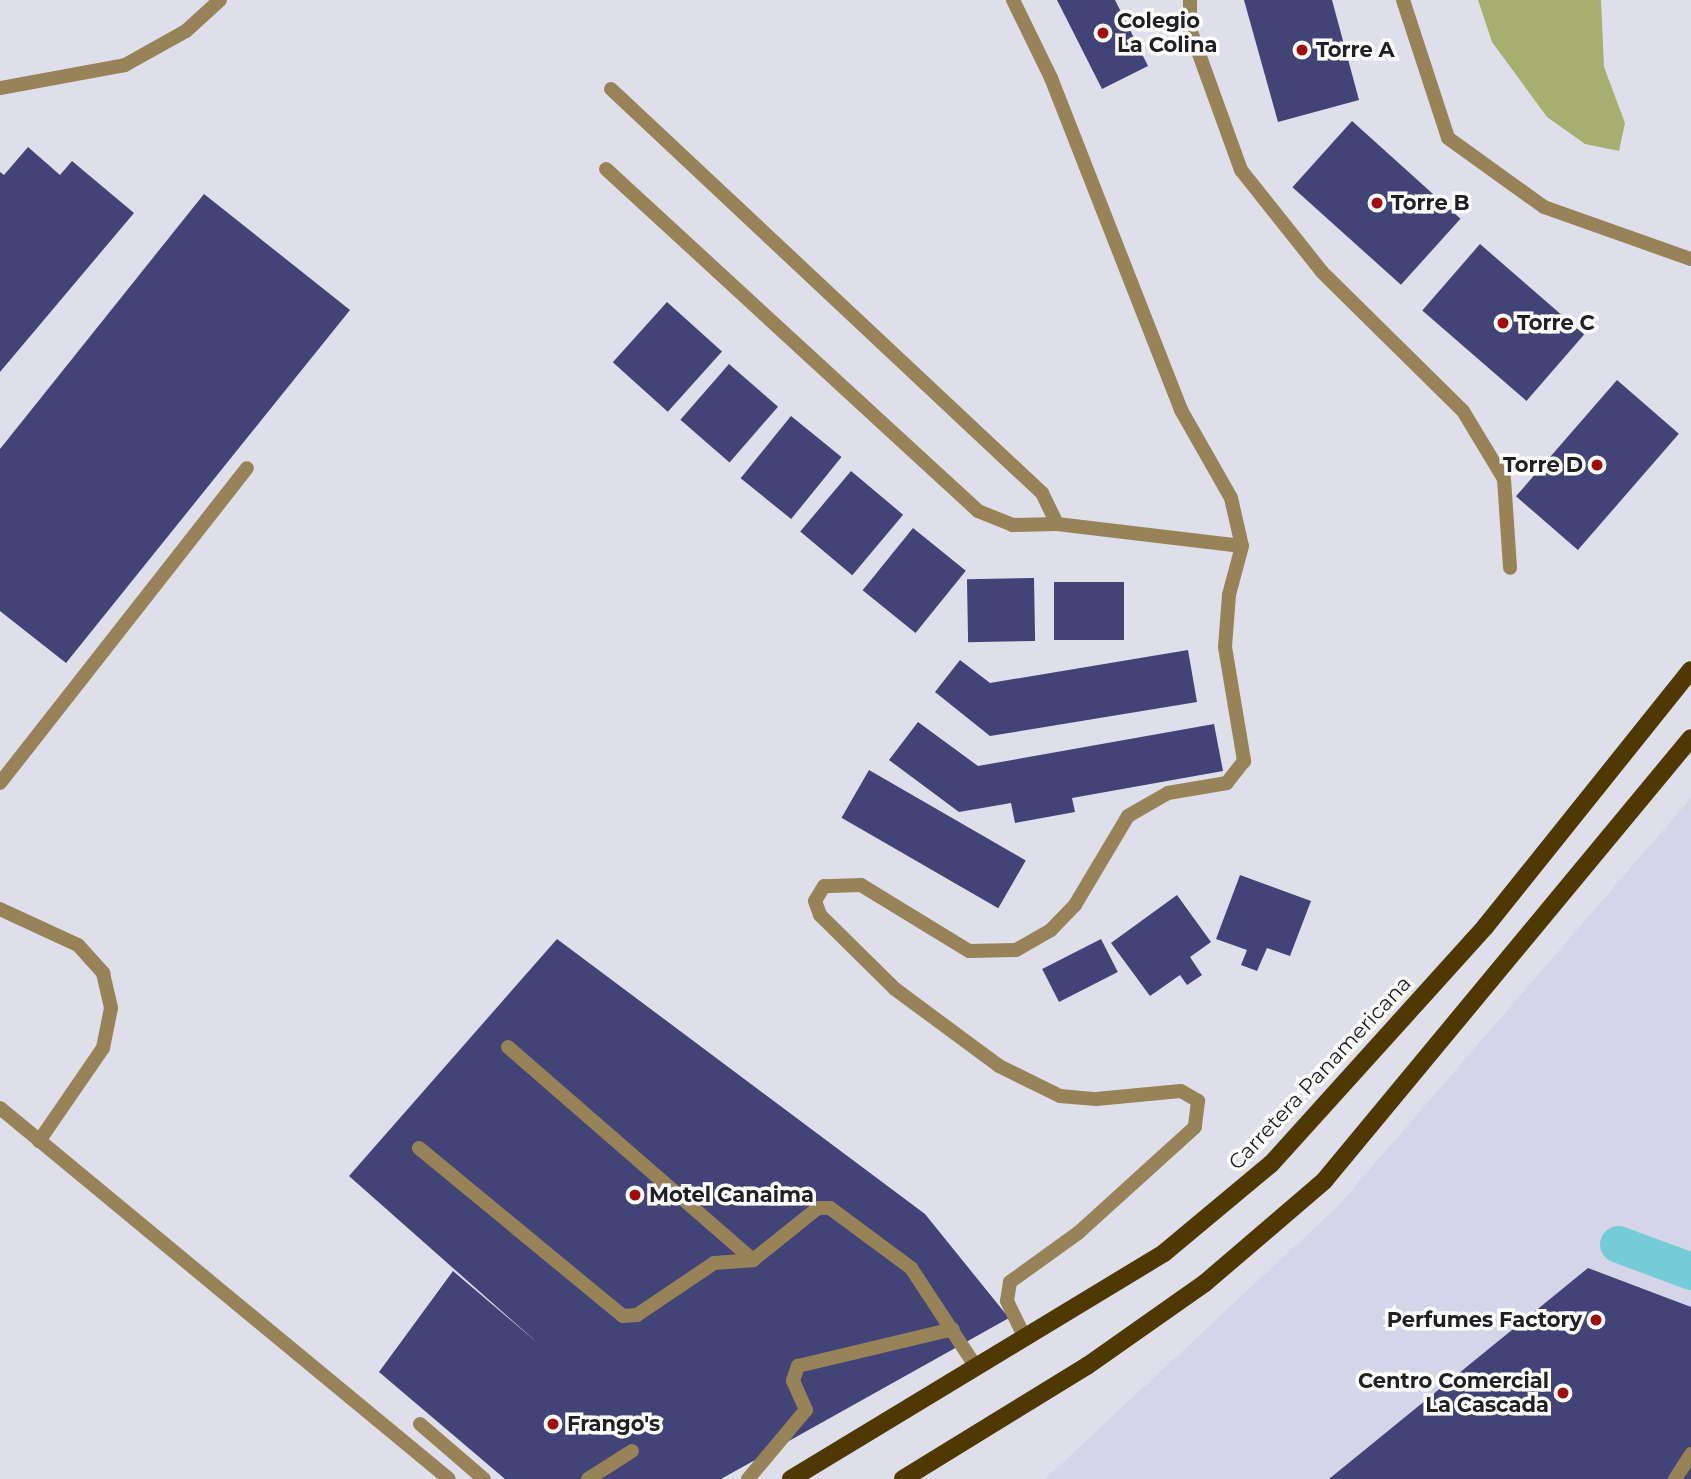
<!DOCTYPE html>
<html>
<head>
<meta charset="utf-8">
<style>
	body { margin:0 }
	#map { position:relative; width:1691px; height:1479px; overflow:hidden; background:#dfdfeb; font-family:Montserrat,sans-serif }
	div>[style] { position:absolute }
	.built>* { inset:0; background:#d5d5e9 }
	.forest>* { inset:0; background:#a7af70 }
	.canal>* { height:37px; margin:-18.5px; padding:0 18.5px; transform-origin:18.5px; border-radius:18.5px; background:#76cbd8 }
	.building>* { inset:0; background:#424376; transform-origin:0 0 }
	.lane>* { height:14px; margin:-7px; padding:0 7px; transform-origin:7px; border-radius:7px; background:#978357 }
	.street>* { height:14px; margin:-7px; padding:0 7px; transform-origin:7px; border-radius:7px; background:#978357 }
	.primary>* { height:18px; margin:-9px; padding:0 9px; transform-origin:9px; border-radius:9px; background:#4f3900 }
	.dots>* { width:19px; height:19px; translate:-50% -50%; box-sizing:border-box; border:4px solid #fff; border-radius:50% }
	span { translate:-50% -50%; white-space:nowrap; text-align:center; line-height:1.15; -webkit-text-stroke:7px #fff; paint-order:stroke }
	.poi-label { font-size:21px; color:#202024; font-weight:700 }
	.left { translate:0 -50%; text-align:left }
	.right { translate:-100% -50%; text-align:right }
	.street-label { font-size:21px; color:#202024 }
</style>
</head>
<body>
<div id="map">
	<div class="built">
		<i style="clip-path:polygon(1691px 798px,1691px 1479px,1045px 1479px,1338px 1206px)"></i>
	</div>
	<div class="forest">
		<i style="clip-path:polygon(1478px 0,1601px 0,1604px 67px,1625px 123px,1619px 151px,1585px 144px,1547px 117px,1492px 42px)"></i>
	</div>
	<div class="canal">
		<i style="left:1618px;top:1244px;width:78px;rotate:20.3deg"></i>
	</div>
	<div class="building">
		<i style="clip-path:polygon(1057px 0,1115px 0,1148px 66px,1102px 89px)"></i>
		<i style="clip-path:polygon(1244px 0,1332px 0,1359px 100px,1278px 122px)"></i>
		<i style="left:1352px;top:121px;width:146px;height:89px;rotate:42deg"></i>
		<i style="clip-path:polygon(28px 147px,60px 175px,72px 161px,134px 213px,0 372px,0 172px,4px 175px)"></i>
		<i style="clip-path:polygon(204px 194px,350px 310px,66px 663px,0 611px,0 449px)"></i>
		<i style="left:1480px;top:244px;width:138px;height:88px;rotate:41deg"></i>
		<i style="left:667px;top:302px;width:74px;height:81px;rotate:42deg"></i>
		<i style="left:729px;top:364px;width:65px;height:74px;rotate:41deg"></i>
		<i style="left:1617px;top:380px;width:82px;height:154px;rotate:41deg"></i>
		<i style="left:791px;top:416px;width:65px;height:80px;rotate:39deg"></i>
		<i style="left:851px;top:471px;width:68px;height:79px;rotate:40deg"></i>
		<i style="left:913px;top:528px;width:68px;height:80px;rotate:39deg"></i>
		<i style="left:1034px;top:578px;width:63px;height:67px;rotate:89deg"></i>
		<i style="left:1054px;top:582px;width:70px;height:58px"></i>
		<i style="clip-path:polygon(1188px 650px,1197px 702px,990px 736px,935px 692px,960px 660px,990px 683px)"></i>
		<i style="clip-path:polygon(918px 722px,978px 766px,1214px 724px,1223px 771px,1072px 798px,1075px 812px,1015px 823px,1011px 803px,959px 812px,889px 760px)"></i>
		<i style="left:869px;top:770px;width:181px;height:55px;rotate:30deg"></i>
		<i style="clip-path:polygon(1240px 875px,1311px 901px,1290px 956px,1267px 948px,1257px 971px,1241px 965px,1247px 950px,1216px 939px)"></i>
		<i style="clip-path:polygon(1177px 895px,1211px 942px,1190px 957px,1202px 975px,1187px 985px,1180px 975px,1150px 996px,1111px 943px)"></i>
		<i style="clip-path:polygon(557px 939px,925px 1214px,1009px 1318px,721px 1479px,505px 1479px,379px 1372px,453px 1271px,540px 1345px,349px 1176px)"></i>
		<i style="left:1101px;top:939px;width:37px;height:66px;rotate:63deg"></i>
		<i style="clip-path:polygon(1588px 1268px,1691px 1307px,1691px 1479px,1329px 1479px)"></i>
	</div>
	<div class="lane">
		<i style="left:0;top:783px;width:400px;rotate:-51.9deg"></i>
		<i style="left:0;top:909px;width:86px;rotate:24.8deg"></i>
		<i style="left:78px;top:945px;width:38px;rotate:48deg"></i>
		<i style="left:103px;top:973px;width:36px;rotate:77deg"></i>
		<i style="left:111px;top:1008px;width:41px;rotate:101.3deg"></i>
		<i style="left:103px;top:1048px;width:113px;rotate:124.5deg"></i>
		<i style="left:508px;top:1047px;width:325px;rotate:41deg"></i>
		<i style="left:419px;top:1148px;width:264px;rotate:39.5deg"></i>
		<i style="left:623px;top:1316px;width:14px;rotate:-4deg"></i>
		<i style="left:637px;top:1315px;width:93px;rotate:-34deg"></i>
		<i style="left:714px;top:1263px;width:39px;rotate:-4deg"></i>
		<i style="left:753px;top:1260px;width:83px;rotate:-38.7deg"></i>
		<i style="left:818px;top:1208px;width:12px"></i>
		<i style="left:830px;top:1208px;width:101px;rotate:36.5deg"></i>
		<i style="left:911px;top:1268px;width:118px;rotate:56.7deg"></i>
		<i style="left:420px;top:1424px;width:84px;rotate:40.7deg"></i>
		<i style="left:588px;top:1479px;width:52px;rotate:-32.5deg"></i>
		<i style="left:748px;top:1479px;width:90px;rotate:-50deg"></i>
		<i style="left:806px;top:1410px;width:32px;rotate:-114deg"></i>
		<i style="left:793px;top:1381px;width:16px;rotate:-72deg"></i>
		<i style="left:798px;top:1366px;width:159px;rotate:-13.4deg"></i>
		<i style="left:1675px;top:1479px;width:30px;rotate:-57deg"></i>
	</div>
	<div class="street">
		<i style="left:1013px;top:0;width:87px;rotate:64deg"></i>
		<i style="left:1051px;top:78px;width:357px;rotate:68.6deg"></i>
		<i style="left:1181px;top:410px;width:101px;rotate:60.4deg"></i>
		<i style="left:1231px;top:498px;width:49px;rotate:77.1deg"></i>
		<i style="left:1242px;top:546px;width:51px;rotate:104.9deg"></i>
		<i style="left:1229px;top:595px;width:52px;rotate:94.4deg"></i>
		<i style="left:1225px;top:647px;width:116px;rotate:80.5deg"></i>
		<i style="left:1244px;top:761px;width:28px;rotate:128deg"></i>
		<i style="left:1227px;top:783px;width:60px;rotate:170.4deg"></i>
		<i style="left:1168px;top:793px;width:46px;rotate:150.1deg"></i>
		<i style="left:1128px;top:816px;width:104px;rotate:120.8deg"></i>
		<i style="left:1075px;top:905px;width:35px;rotate:134deg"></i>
		<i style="left:1051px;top:930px;width:40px;rotate:150.3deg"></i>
		<i style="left:1016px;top:950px;width:47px;rotate:178.8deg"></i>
		<i style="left:969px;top:951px;width:127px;rotate:-148.6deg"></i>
		<i style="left:861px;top:885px;width:37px;rotate:178deg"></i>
		<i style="left:824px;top:886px;width:17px;rotate:121deg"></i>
		<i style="left:815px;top:901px;width:15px;rotate:70deg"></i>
		<i style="left:820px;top:915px;width:105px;rotate:44.6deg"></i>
		<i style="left:895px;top:989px;width:129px;rotate:36.5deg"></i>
		<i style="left:999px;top:1066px;width:68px;rotate:26.2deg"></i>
		<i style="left:1060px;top:1096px;width:36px;rotate:5deg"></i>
		<i style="left:1096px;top:1099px;width:85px;rotate:-5.4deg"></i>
		<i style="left:1181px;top:1091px;width:20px;rotate:30deg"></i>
		<i style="left:1198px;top:1101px;width:26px;rotate:97deg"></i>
		<i style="left:1195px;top:1127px;width:158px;rotate:137.8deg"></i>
		<i style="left:1078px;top:1233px;width:84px;rotate:144.2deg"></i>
		<i style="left:1010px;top:1282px;width:19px;rotate:99deg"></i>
		<i style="left:1007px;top:1301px;width:41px;rotate:64.1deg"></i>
		<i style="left:1190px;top:0;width:29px;rotate:90deg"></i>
		<i style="left:1190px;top:29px;width:150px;rotate:70.1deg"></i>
		<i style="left:1241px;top:170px;width:130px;rotate:51.5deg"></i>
		<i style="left:1322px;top:272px;width:198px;rotate:44.6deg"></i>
		<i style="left:1463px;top:411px;width:79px;rotate:58.9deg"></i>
		<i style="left:1504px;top:479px;width:89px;rotate:86.1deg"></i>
		<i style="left:1403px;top:0;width:145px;rotate:71.9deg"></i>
		<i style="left:1448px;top:138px;width:118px;rotate:35.7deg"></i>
		<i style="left:1544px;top:207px;width:156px;rotate:19.5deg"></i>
		<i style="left:0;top:88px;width:127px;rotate:-10.4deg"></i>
		<i style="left:125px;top:65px;width:70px;rotate:-29.1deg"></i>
		<i style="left:186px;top:31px;width:46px;rotate:-42.4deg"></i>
		<i style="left:611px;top:89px;width:591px;rotate:43.15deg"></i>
		<i style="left:1042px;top:493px;width:34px;rotate:64deg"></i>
		<i style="left:606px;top:169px;width:505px;rotate:42.59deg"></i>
		<i style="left:978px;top:511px;width:37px;rotate:22deg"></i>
		<i style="left:1012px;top:525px;width:45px;rotate:-1.3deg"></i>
		<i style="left:1057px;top:524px;width:186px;rotate:6.8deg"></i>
		<i style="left:0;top:1108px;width:582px;rotate:39.57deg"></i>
	</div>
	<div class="primary">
		<i style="left:791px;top:1479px;width:436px;rotate:-31.2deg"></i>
		<i style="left:1164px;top:1253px;width:139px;rotate:-39.8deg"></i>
		<i style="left:1271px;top:1164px;width:319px;rotate:-47.9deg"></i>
		<i style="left:1485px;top:927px;width:329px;rotate:-51.3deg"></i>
		<i style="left:903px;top:1479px;width:216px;rotate:-31.6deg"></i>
		<i style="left:1087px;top:1366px;width:144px;rotate:-35.1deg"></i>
		<i style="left:1205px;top:1283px;width:157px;rotate:-40.6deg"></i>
		<i style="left:1324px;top:1181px;width:575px;rotate:-50.36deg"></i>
	</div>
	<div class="dots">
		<i style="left:1103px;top:33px;background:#a30c0c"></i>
		<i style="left:1302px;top:50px;background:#a30c0c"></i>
		<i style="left:1377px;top:203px;background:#a30c0c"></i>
		<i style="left:1503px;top:323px;background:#a30c0c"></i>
		<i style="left:1597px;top:465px;background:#a30c0c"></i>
		<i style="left:635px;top:1195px;background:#a30c0c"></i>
		<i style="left:1596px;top:1320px;background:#a30c0c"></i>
		<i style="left:1563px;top:1393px;background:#a30c0c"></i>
		<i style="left:553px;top:1424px;background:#a30c0c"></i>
	</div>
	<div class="poi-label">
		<span class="left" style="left:1117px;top:33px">Colegio<br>La Colina</span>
		<span class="left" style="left:1316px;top:50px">Torre A</span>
		<span class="left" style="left:1391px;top:203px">Torre B</span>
		<span class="left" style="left:1517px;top:323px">Torre C</span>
		<span class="right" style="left:1583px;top:465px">Torre D</span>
		<span class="left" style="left:649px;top:1195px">Motel Canaima</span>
		<span class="right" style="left:1582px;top:1320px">Perfumes Factory</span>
		<span class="right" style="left:1549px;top:1393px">Centro Comercial<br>La Cascada</span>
		<span class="left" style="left:567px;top:1424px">Frango's</span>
	</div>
	<div class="street-label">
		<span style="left:1320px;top:1073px;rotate:-47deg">Carretera Panamericana</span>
	</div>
</div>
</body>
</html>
